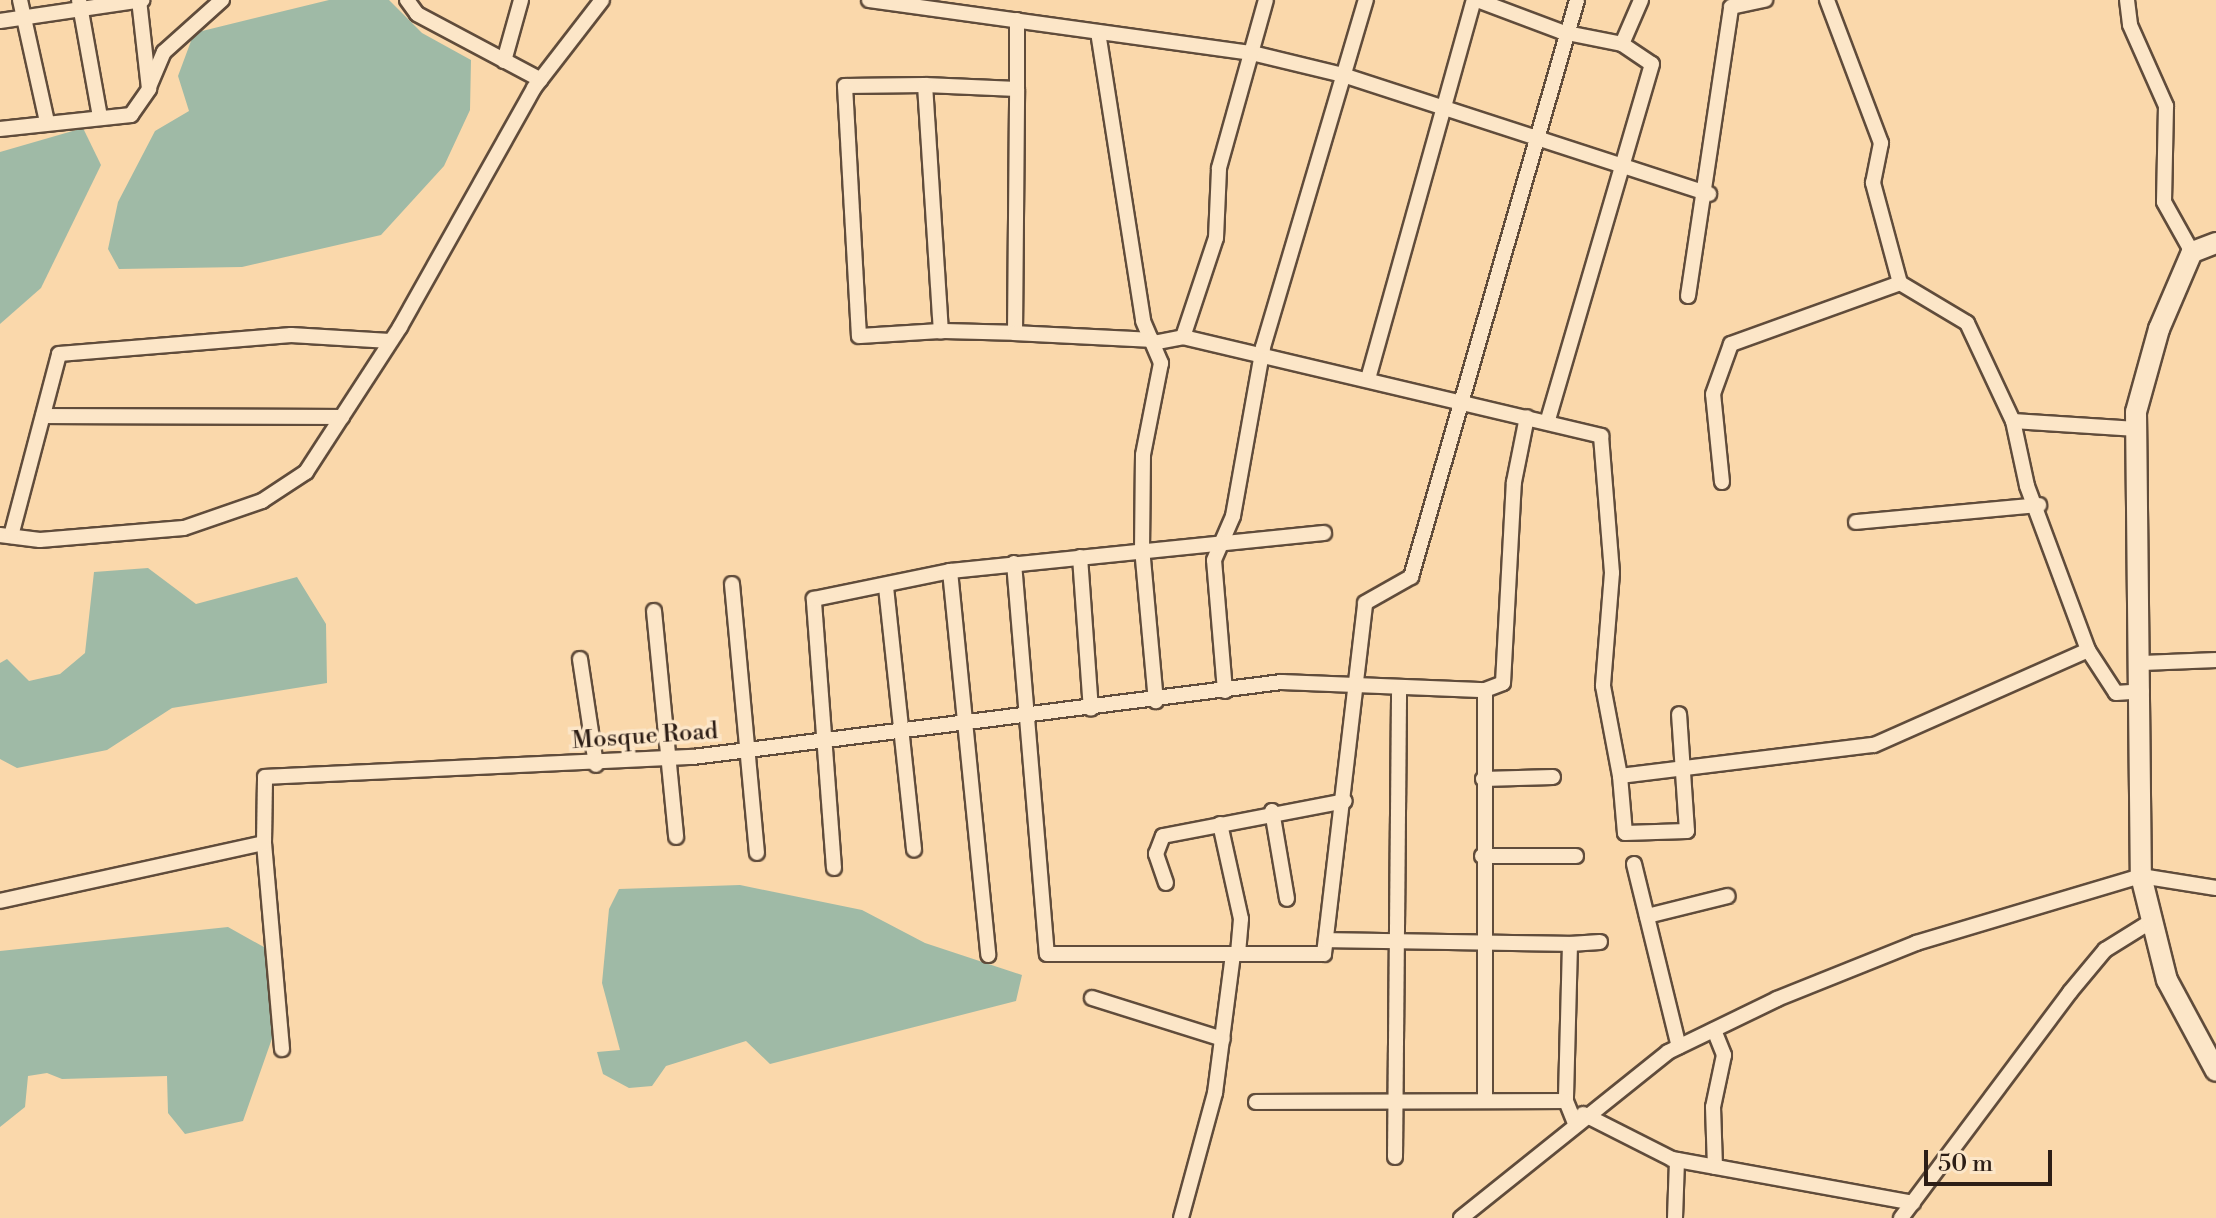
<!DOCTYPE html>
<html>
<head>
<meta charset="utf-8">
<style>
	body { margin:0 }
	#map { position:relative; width:2216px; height:1218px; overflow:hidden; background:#fad8ab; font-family:"Libre Bodoni",serif }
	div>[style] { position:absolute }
	.water>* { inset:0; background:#9fbaa6 }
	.roads { filter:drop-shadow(2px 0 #604c3b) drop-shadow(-2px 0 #604c3b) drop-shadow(0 2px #604c3b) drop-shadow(0 -2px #604c3b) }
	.street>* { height:14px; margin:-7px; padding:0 7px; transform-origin:7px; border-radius:7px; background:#fce6c8 }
	.secondary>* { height:20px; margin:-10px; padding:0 10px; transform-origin:10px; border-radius:10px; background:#fce6c8 }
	span { translate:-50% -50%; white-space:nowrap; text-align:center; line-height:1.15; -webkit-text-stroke:7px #fce6c8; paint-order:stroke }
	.street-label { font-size:24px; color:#2d1e16 }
	.scale { position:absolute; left:1924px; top:1150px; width:128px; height:36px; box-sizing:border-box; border:4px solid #2d1e16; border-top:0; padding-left:10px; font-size:24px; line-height:28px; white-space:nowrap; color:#2d1e16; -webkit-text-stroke:6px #fce6c8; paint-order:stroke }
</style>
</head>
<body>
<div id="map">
	<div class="water">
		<i style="clip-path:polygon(329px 0,389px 0,422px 33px,471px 60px,470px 110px,444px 166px,381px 235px,242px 267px,119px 269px,108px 249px,118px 202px,155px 131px,189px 111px,178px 76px,194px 33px)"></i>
		<i style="clip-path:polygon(83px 128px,101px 165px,41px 288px,0 324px,0 152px)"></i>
		<i style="clip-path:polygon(148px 568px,196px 604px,297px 577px,326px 624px,327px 683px,172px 708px,107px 750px,17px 768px,0 759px,0 663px,7px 659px,29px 681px,60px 674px,85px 653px,94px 572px)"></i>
		<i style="clip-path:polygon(740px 885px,862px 910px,925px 943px,1022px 975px,1016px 1001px,770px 1064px,746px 1041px,666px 1066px,652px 1086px,629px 1088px,603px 1074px,597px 1052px,620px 1050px,602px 983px,609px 909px,619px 889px)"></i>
		<i style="clip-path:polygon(228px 927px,271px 951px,275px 1030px,243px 1121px,185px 1134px,168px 1113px,167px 1076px,62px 1079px,47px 1073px,28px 1076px,25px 1107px,0 1127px,0 951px)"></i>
	</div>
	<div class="roads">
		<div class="street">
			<i style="left:20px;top:0;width:125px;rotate:77.5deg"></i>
			<i style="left:79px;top:0;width:119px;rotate:79.8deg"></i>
			<i style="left:407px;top:0;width:17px;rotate:54deg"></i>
			<i style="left:417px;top:14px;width:140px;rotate:28deg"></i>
			<i style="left:869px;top:0;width:387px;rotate:7.9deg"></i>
			<i style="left:1252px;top:53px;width:94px;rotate:13.6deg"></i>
			<i style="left:1343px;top:75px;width:385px;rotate:18deg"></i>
			<i style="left:1477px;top:0;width:91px;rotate:20.6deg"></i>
			<i style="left:1562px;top:32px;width:61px;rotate:11.3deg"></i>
			<i style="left:1622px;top:44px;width:36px;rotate:34deg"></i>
			<i style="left:1652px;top:64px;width:373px;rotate:106.3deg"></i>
			<i style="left:2127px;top:0;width:25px;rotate:83deg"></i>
			<i style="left:2130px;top:25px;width:89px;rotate:66deg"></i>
			<i style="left:2166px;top:106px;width:96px;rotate:91.2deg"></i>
			<i style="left:2164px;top:202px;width:57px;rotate:60.8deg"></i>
			<i style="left:0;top:21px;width:144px;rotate:-8.4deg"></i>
			<i style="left:1098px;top:32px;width:292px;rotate:81.1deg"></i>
			<i style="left:1143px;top:321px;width:46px;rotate:66.8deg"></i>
			<i style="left:1161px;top:363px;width:94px;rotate:101.1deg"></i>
			<i style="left:1143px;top:455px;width:93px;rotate:90.6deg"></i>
			<i style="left:1142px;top:548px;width:154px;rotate:84.8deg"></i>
			<i style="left:1622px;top:44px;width:48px;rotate:-66.6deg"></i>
			<i style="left:504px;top:61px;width:63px;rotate:-74.4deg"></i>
			<i style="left:925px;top:85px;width:80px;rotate:179.3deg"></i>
			<i style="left:845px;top:86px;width:250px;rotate:86.8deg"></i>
			<i style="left:859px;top:336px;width:82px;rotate:-3.5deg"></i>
			<i style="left:149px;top:87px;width:38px;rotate:-67deg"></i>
			<i style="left:164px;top:52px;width:78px;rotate:-41.9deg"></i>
			<i style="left:1017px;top:89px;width:92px;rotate:-177.5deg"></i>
			<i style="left:925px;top:85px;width:247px;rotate:86.3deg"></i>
			<i style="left:941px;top:331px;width:74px;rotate:1.5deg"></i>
			<i style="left:1015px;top:333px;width:244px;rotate:-89.5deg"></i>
			<i style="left:1017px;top:89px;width:69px;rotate:-90deg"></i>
			<i style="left:0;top:129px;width:132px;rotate:-6.1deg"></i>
			<i style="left:131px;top:115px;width:32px;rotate:-55deg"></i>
			<i style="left:149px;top:89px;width:90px;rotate:-96.4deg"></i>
			<i style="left:1900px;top:283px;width:78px;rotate:30.8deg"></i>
			<i style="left:1967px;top:323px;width:108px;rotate:64.9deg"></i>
			<i style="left:2013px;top:421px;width:66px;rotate:77.8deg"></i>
			<i style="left:2027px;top:486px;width:175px;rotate:69.6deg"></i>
			<i style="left:2088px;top:650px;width:51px;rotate:56.9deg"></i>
			<i style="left:2116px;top:693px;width:26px;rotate:-4deg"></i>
			<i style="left:1688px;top:296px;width:292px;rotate:-81.5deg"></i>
			<i style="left:1731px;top:7px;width:35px;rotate:-12deg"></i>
			<i style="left:1015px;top:333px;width:137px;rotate:2.9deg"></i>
			<i style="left:1183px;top:337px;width:104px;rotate:-71.6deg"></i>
			<i style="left:1216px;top:238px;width:70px;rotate:-87.5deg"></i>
			<i style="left:1219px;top:168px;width:174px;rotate:-74.4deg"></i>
			<i style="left:1153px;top:343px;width:31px;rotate:-11deg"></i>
			<i style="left:1183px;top:337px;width:430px;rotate:13.3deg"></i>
			<i style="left:1601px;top:436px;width:137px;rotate:85.4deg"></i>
			<i style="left:1612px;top:573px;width:113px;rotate:94.6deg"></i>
			<i style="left:1603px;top:686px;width:92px;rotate:79.3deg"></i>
			<i style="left:1620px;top:776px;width:256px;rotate:-7deg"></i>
			<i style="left:1874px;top:745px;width:234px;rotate:-23.9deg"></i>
			<i style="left:1368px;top:379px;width:394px;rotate:-74.4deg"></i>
			<i style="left:43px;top:416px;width:299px;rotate:0.2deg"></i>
			<i style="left:2013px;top:421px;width:124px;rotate:3.7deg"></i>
			<i style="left:1722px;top:482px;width:88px;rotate:-95.8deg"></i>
			<i style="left:1713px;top:394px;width:53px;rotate:-70.2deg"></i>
			<i style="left:1731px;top:344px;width:180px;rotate:-19.8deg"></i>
			<i style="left:1900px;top:283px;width:104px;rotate:-105.1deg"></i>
			<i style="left:1873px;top:183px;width:41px;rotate:-78.7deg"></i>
			<i style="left:1881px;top:143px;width:153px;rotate:-110.7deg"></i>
			<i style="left:1856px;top:522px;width:184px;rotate:-5.3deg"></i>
			<i style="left:0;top:535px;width:40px;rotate:7.1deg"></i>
			<i style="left:40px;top:540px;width:144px;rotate:-4.8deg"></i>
			<i style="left:184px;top:528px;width:83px;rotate:-19.1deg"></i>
			<i style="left:262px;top:501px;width:53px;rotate:-33.4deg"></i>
			<i style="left:306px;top:472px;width:173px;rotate:-57deg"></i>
			<i style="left:400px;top:327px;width:274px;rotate:-60.7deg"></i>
			<i style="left:534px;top:88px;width:111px;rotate:-52.3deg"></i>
			<i style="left:11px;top:536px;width:188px;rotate:-75.2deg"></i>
			<i style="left:59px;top:354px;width:233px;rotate:-4.7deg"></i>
			<i style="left:291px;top:335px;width:99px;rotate:3.5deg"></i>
			<i style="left:1080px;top:557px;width:152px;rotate:85.9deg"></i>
			<i style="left:1014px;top:563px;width:392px;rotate:85.2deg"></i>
			<i style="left:1047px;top:954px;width:277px"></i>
			<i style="left:1324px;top:954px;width:353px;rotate:-83.3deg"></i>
			<i style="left:1365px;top:603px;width:53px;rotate:-29.5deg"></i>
			<i style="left:1411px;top:577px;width:600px;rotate:-73.95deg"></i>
			<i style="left:950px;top:571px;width:386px;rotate:84.3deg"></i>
			<i style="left:732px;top:584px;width:270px;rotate:84.7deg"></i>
			<i style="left:886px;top:587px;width:264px;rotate:83.9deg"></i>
			<i style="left:654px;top:611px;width:227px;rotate:84.4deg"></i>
			<i style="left:580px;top:659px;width:107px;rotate:81.4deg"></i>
			<i style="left:2143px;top:663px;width:73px;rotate:-2.4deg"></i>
			<i style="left:1225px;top:691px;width:131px;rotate:-94.8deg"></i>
			<i style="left:1214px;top:560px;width:48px;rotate:-66.6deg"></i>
			<i style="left:1233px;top:516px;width:172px;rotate:-79.9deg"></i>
			<i style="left:1263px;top:347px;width:362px;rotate:-73.5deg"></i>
			<i style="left:1620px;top:776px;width:57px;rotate:85deg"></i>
			<i style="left:1625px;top:833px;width:62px;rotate:-1.8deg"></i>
			<i style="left:1687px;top:831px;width:117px;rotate:-93.9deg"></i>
			<i style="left:1483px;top:779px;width:70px;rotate:-1.6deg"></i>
			<i style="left:1272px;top:811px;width:89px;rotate:80.3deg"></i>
			<i style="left:1220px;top:824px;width:97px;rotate:77.5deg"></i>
			<i style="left:1241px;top:919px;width:35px;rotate:95deg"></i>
			<i style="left:264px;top:843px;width:207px;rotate:85deg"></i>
			<i style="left:1482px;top:856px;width:94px"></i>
			<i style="left:1634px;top:864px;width:188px;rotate:76.2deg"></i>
			<i style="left:834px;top:868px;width:270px;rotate:-94.3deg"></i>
			<i style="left:814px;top:599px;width:139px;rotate:-11.6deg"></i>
			<i style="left:950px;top:571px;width:376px;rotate:-5.8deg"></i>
			<i style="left:1166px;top:883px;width:31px;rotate:-109deg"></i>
			<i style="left:1156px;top:854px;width:19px;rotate:-69deg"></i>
			<i style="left:1163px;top:836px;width:185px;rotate:-10.9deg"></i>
			<i style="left:0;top:901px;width:270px;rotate:-12.4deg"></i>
			<i style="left:264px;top:843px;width:66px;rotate:-89.1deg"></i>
			<i style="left:265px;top:777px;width:428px;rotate:-2.7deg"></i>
			<i style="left:693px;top:757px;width:594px;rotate:-7.26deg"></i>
			<i style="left:1282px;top:682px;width:203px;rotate:2.3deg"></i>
			<i style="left:1647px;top:916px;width:83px;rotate:-13.9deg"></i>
			<i style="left:1326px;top:940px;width:244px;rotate:0.9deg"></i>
			<i style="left:1570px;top:944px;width:157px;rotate:91.5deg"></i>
			<i style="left:1566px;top:1101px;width:22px;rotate:68deg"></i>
			<i style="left:1570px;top:944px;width:30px;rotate:-4deg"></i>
			<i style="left:1092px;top:998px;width:137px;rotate:17.4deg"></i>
			<i style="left:1714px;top:1030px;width:27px;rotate:68deg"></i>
			<i style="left:1724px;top:1055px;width:53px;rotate:101.9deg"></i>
			<i style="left:1713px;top:1107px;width:60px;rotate:88.1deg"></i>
			<i style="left:1485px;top:1101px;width:411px;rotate:-90deg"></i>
			<i style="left:1485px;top:690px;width:19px;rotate:-21deg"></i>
			<i style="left:1503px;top:683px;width:201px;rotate:-86.9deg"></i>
			<i style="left:1514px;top:482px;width:66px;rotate:-78.7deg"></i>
			<i style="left:1256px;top:1102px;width:310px;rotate:-0.2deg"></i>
			<i style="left:1583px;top:1114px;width:100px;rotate:26.8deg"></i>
			<i style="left:1672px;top:1159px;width:245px;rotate:10.3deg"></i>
			<i style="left:1395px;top:1157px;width:469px;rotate:-89.5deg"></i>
			<i style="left:1181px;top:1218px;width:130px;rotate:-74.8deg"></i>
			<i style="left:1215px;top:1093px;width:140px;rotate:-82.6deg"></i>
			<i style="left:1461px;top:1218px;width:265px;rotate:-38.7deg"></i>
			<i style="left:1668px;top:1052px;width:121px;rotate:-25.9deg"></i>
			<i style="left:1777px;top:999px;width:150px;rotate:-21.9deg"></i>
			<i style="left:1916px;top:943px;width:235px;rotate:-16.6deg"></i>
			<i style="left:2141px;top:876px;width:76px;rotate:9.1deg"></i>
			<i style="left:1675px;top:1218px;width:58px;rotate:-88deg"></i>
			<i style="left:1901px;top:1218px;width:282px;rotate:-53.2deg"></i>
			<i style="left:2070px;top:992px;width:55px;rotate:-50.2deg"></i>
			<i style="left:2105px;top:950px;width:53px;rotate:-31.9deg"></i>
		</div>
		<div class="secondary">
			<i style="left:2216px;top:243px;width:26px;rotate:159deg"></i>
			<i style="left:2192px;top:252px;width:84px;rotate:113.2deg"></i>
			<i style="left:2159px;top:329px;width:86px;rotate:105.5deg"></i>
			<i style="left:2136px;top:412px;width:464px;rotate:89.4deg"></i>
			<i style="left:2141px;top:876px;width:107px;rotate:76deg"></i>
			<i style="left:2167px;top:980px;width:103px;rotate:61.7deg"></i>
		</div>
	</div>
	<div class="street-label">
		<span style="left:645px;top:737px;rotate:-4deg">Mosque Road</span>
	</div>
	<div class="scale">50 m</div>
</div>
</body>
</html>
